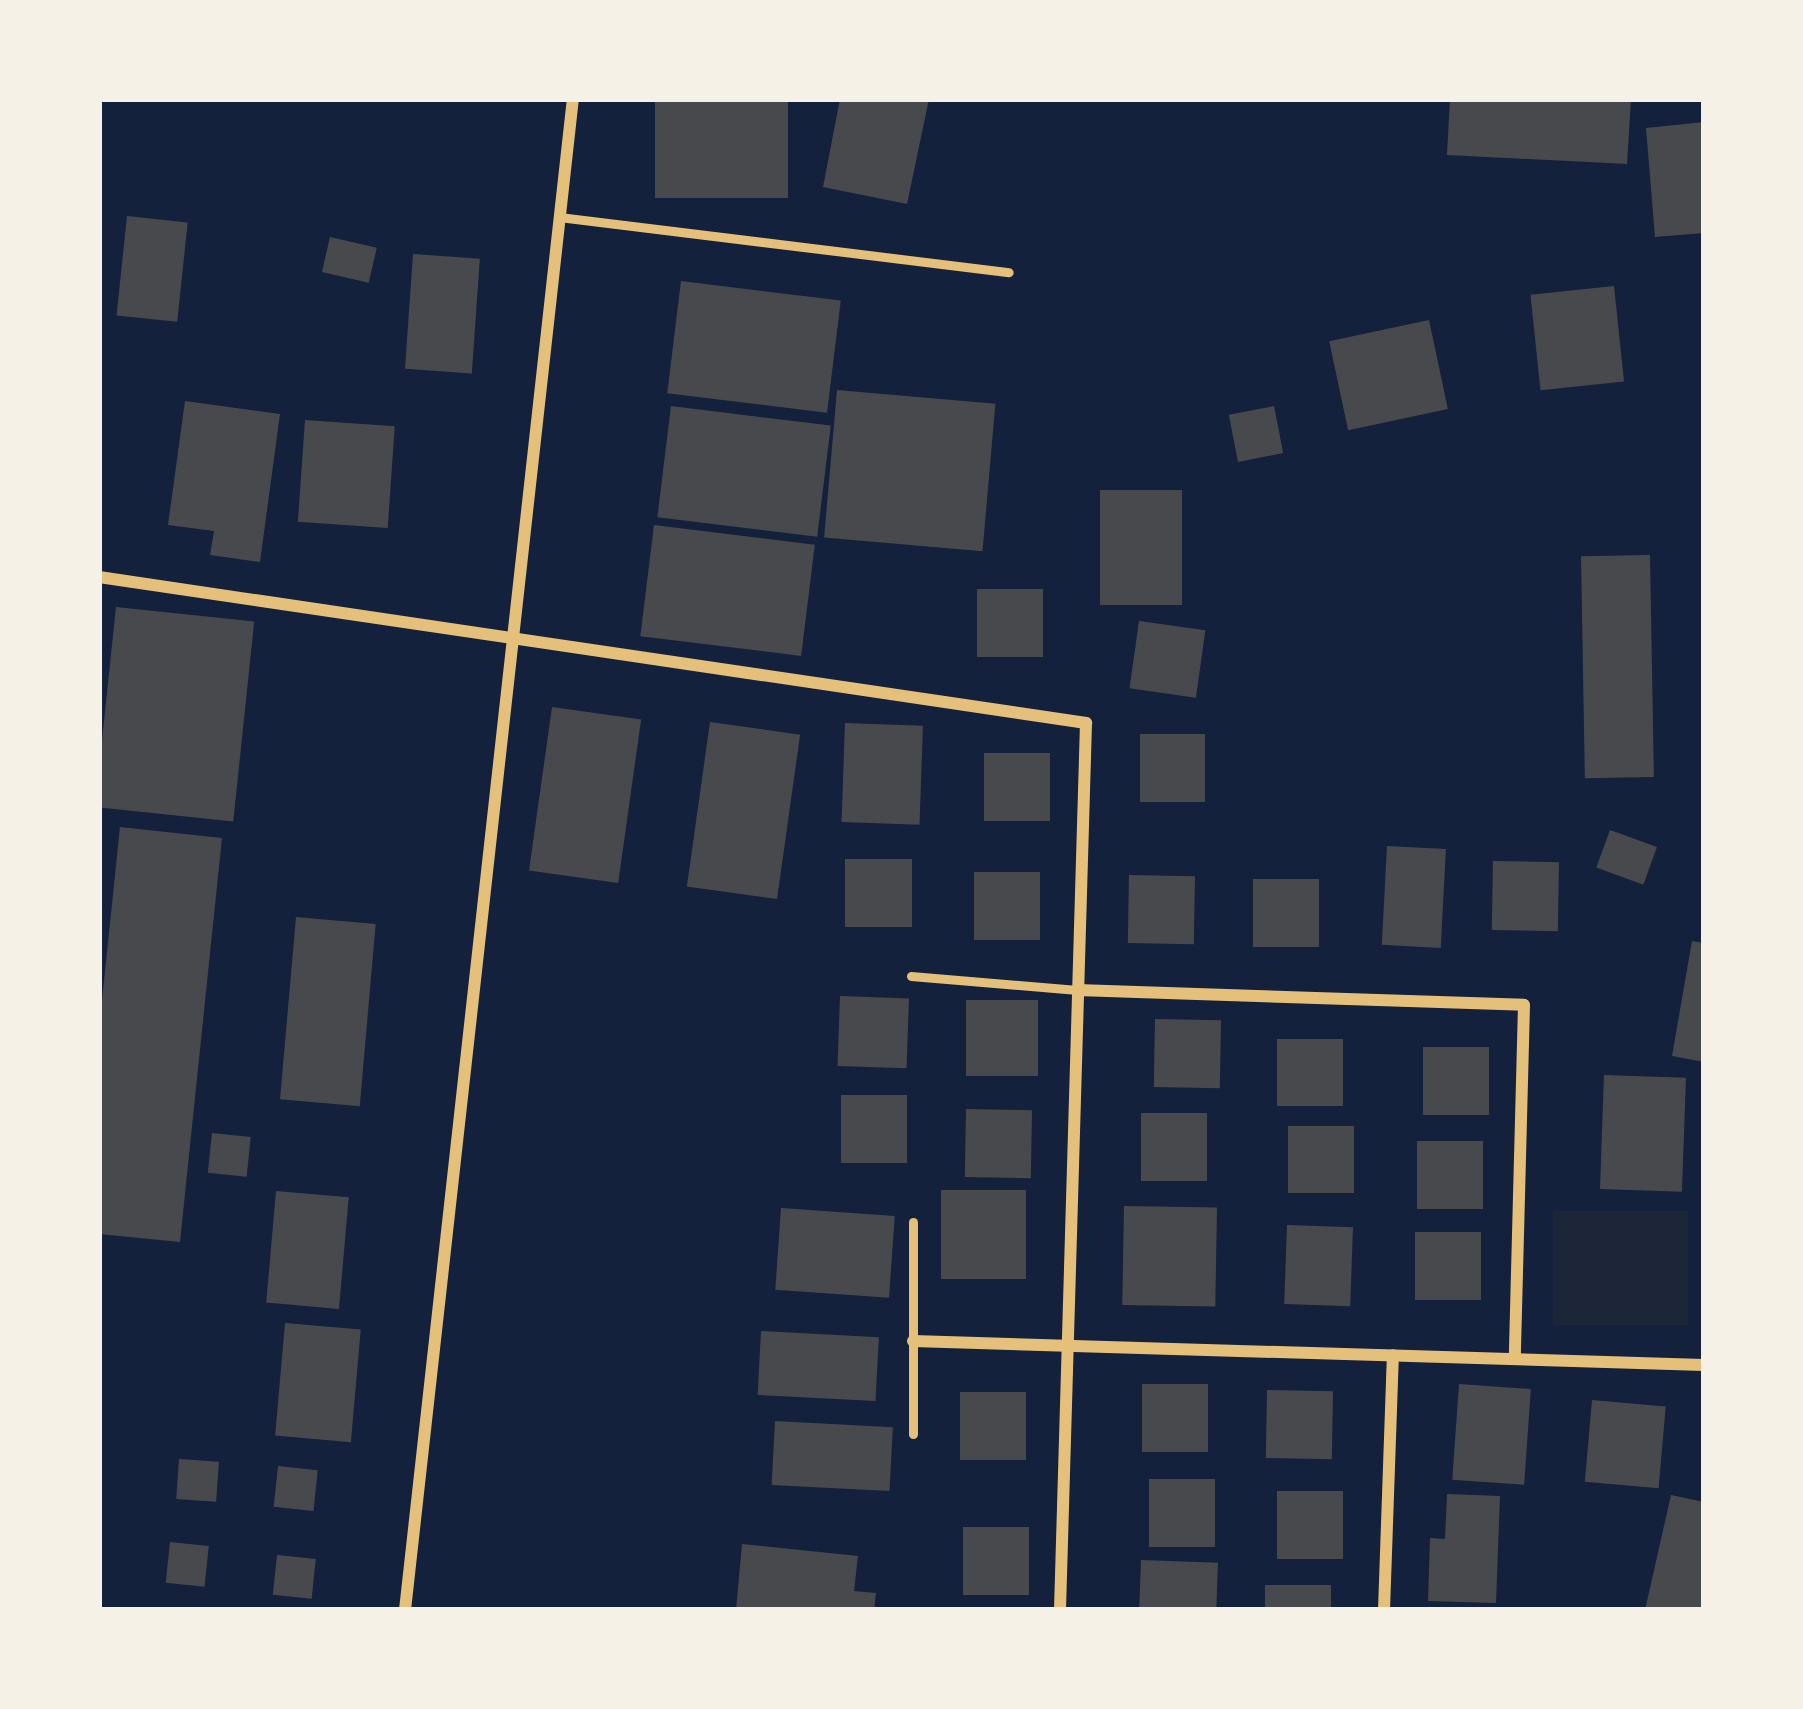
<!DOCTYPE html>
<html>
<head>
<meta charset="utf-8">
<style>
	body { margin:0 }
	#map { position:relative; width:1803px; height:1709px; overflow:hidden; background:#14213d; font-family:Overpass,sans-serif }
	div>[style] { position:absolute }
	.green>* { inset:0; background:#1d2539; transform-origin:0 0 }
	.building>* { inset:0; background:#48494c; transform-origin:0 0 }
	.service>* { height:9px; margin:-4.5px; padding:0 4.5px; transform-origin:4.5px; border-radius:4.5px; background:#e5c07b }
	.minor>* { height:12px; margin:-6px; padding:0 6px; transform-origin:6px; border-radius:6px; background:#e5c07b }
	span { translate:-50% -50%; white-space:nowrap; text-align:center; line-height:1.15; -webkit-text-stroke:10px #f6f1e7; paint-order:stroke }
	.frame { position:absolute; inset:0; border:102px solid #f6f1e7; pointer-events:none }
</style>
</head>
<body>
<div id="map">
	<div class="green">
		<i style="left:1688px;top:1211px;width:114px;height:135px;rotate:90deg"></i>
	</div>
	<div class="building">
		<i style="left:655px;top:99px;width:133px;height:99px"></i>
		<i style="clip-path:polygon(840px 99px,929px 99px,907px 204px,823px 187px)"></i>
		<i style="clip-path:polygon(1450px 99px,1631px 99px,1627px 164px,1447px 155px)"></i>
		<i style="clip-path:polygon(1704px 122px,1704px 233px,1655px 237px,1646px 128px)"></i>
		<i style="left:127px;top:216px;width:61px;height:100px;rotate:6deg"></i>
		<i style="left:330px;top:237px;width:48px;height:36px;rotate:13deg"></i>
		<i style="left:413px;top:254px;width:67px;height:115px;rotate:4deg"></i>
		<i style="left:681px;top:281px;width:161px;height:113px;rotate:7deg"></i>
		<i style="left:1614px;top:286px;width:96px;height:84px;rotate:84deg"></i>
		<i style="left:1429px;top:320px;width:91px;height:102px;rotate:78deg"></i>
		<i style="left:837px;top:390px;width:159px;height:148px;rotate:5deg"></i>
		<i style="clip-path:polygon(185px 401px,280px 414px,260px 562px,210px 555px,214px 531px,168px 525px)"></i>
		<i style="left:671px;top:406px;width:161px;height:112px;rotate:7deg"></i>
		<i style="left:1274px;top:406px;width:48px;height:46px;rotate:79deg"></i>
		<i style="left:305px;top:420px;width:90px;height:102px;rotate:4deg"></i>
		<i style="left:1182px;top:490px;width:115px;height:82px;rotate:90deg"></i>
		<i style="left:654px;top:525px;width:162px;height:112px;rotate:7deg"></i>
		<i style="left:1650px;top:555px;width:222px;height:69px;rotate:89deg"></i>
		<i style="left:977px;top:589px;width:66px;height:68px"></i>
		<i style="left:116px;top:607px;width:139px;height:201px;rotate:6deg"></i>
		<i style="left:1139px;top:621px;width:67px;height:68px;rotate:8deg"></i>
		<i style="left:552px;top:707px;width:90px;height:165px;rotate:8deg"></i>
		<i style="left:710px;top:722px;width:91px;height:166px;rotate:8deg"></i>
		<i style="left:845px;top:723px;width:78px;height:99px;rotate:2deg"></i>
		<i style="left:1140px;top:734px;width:65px;height:68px"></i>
		<i style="left:984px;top:753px;width:66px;height:68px"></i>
		<i style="clip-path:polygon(120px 827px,222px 838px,180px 1242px,99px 1234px,99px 1029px)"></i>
		<i style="left:1610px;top:830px;width:50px;height:40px;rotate:20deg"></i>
		<i style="left:1387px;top:846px;width:59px;height:99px;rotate:3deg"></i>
		<i style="left:845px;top:859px;width:67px;height:68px"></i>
		<i style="left:1493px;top:861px;width:66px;height:69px;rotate:1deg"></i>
		<i style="left:974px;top:872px;width:66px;height:68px"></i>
		<i style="left:1129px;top:875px;width:66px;height:68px;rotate:1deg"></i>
		<i style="left:1319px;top:879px;width:68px;height:66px;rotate:90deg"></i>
		<i style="left:296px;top:917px;width:80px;height:183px;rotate:5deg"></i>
		<i style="clip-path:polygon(1692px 941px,1704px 943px,1704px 1062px,1672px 1056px)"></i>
		<i style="left:840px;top:996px;width:69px;height:70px;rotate:2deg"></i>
		<i style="left:1038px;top:1000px;width:76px;height:72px;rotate:90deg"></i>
		<i style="left:1155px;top:1019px;width:66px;height:68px;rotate:1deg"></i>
		<i style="left:1277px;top:1039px;width:66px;height:67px"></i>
		<i style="left:1423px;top:1047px;width:66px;height:68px"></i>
		<i style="left:1604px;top:1075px;width:82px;height:114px;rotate:2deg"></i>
		<i style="left:841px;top:1095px;width:66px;height:68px"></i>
		<i style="left:966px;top:1109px;width:66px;height:68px;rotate:1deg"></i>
		<i style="left:1141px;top:1113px;width:66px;height:68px"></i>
		<i style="left:1288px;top:1126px;width:66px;height:67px"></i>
		<i style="left:212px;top:1133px;width:39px;height:40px;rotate:6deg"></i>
		<i style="left:1417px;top:1141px;width:66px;height:68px"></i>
		<i style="left:1026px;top:1190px;width:89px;height:85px;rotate:90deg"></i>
		<i style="left:276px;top:1191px;width:73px;height:112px;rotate:5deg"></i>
		<i style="left:1124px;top:1206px;width:93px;height:99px;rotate:1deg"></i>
		<i style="left:781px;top:1208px;width:114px;height:82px;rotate:4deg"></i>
		<i style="left:1287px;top:1225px;width:66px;height:79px;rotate:2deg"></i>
		<i style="left:1415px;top:1232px;width:66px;height:68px"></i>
		<i style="left:285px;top:1323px;width:76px;height:113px;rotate:5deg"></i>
		<i style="left:761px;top:1331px;width:118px;height:64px;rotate:3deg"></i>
		<i style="left:1142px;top:1384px;width:66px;height:68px"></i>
		<i style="left:1459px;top:1384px;width:72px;height:96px;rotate:4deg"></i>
		<i style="left:1267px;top:1390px;width:66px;height:68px;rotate:1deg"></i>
		<i style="left:960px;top:1392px;width:66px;height:68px"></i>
		<i style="left:1592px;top:1400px;width:74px;height:82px;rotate:5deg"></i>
		<i style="left:775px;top:1421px;width:118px;height:64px;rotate:3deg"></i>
		<i style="left:179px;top:1459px;width:40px;height:40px;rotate:4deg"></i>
		<i style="left:278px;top:1466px;width:40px;height:41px;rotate:6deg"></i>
		<i style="left:1149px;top:1479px;width:66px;height:68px"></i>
		<i style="left:1277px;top:1491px;width:66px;height:68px"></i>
		<i style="clip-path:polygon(1447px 1494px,1500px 1496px,1496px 1603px,1428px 1601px,1430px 1538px,1445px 1539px)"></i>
		<i style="clip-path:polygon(1671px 1495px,1704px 1502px,1704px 1610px,1645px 1610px)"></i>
		<i style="left:963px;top:1527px;width:66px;height:68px"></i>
		<i style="left:170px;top:1542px;width:39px;height:41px;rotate:6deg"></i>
		<i style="clip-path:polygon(742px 1544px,858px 1556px,854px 1591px,876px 1593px,874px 1610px,736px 1610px)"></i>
		<i style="left:277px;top:1555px;width:39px;height:40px;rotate:6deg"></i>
		<i style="left:1141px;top:1560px;width:77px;height:50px;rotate:2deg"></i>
		<i style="left:1265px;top:1585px;width:66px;height:25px"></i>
	</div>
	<div class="service">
		<i style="left:559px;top:217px;width:453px;rotate:7deg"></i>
		<i style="left:911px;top:976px;width:167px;rotate:4.8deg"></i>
		<i style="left:913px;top:1222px;width:212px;rotate:90deg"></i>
	</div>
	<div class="minor">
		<i style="left:99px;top:577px;width:998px;rotate:8.41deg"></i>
		<i style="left:1086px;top:723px;width:887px;rotate:91.68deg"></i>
		<i style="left:1077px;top:990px;width:447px;rotate:1.9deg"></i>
		<i style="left:1524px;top:1005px;width:354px;rotate:91.5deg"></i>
		<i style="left:913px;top:1341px;width:791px;rotate:1.74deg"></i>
		<i style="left:405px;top:1610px;width:1520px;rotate:-83.66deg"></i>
		<i style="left:1384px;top:1610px;width:255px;rotate:-88deg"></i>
	</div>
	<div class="frame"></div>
</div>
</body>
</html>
